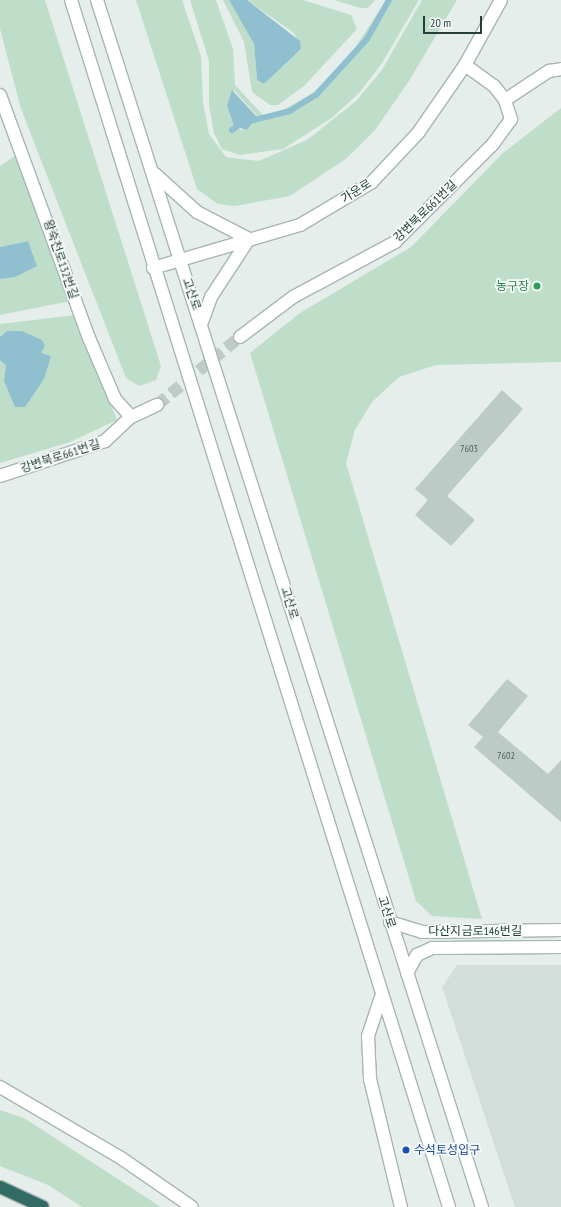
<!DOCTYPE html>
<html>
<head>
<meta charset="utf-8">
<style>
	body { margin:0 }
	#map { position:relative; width:561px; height:1207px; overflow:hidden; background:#e5eeeb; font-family:"PT Sans Narrow","Noto Sans KR",sans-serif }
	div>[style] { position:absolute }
	.built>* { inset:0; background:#d3deda }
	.green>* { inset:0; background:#bfdeca }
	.water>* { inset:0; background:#90c0d0 }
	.stream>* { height:6px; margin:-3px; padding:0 3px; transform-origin:3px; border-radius:3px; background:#90c0d0 }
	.building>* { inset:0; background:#bdcbc7 }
	.minor-tunnel>* { height:12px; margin-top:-6px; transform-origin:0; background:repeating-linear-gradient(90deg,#becbc8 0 12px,transparent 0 18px) }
	.roads { filter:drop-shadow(1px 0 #a7b6b2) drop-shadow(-1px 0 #a7b6b2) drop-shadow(0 1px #a7b6b2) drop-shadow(0 -1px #a7b6b2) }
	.minor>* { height:12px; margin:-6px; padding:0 6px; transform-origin:6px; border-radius:6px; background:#fff }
	.highway>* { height:12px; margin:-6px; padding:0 6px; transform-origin:6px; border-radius:6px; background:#316b64 }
	.dots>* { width:11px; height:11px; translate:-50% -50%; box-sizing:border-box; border:2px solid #f6faf8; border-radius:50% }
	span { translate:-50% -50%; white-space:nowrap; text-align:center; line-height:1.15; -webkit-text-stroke:3.5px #f6faf8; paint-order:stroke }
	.number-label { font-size:10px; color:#4a625d }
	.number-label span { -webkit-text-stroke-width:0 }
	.street-label { font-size:12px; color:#243f3a }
	.leisure-label { font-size:12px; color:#27864d }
	.right { translate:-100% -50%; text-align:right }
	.transit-label { font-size:12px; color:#164399 }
	.left { translate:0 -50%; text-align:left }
	.scale { position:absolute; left:423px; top:16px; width:59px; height:18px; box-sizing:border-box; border:2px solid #243f3a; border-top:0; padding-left:5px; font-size:12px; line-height:14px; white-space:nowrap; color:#243f3a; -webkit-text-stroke:3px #f6faf8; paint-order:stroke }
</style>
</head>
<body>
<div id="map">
	<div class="built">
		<i style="clip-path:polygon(457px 965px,561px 965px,561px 1207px,515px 1207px,442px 987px)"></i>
	</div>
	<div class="green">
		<i style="clip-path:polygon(0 0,45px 0,161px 366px,156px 380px,139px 386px,126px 378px,21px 109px,0 29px)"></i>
		<i style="clip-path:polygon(136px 0,182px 0,201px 56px,203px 102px,209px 134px,226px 157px,259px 161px,307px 140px,356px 101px,382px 70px,422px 0,457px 0,409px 81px,375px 130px,347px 158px,290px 196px,235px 206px,218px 204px,197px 189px)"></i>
		<i style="clip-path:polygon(evenodd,190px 0,216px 0,233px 49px,235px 85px,263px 115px,272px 116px,313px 93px,351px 54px,386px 0,419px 0,382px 63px,359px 93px,333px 117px,283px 149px,240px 155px,222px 149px,214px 133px,209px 105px,209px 61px,190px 0,234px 90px,257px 116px,247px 130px,238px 129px,227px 105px,234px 90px)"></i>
		<i style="clip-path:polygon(223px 0,229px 0,254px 44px,257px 80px,264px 84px,301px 49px,294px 33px,247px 0,303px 0,351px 15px,357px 29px,304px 86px,278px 105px,270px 105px,252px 92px,244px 42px)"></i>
		<i style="clip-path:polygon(334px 0,375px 0,368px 8px,360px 8px)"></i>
		<i style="clip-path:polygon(561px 108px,561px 362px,436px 365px,399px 377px,372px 402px,355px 430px,346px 463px,482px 919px,432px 916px,416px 901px,250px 353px,300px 313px,411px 247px,502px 154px)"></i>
		<i style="clip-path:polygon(15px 156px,71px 301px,0 315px,0 279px,15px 277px,28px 241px,0 247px,0 166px)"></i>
		<i style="clip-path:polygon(76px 315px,117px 420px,70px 442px,0 463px,0 324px)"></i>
		<i style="clip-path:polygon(0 1110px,24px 1118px,161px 1207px,82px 1207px,48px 1185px,0 1166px)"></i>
	</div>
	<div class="water">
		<i style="clip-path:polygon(229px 0,247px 0,300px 41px,301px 49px,264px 84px,257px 80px,254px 44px)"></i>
		<i style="clip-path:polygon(232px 90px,257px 117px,247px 130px,234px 126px,227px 105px)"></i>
		<i style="clip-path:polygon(28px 241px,37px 266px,15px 277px,0 279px,0 247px)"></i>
		<i style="clip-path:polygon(7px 331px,22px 331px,42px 340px,45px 346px,41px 353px,51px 356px,44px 379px,25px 407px,15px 407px,4px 381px,6px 365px,0 360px,0 337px)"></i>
	</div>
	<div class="stream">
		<i style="left:232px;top:130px;width:12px;rotate:-35deg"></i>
		<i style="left:242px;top:123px;width:49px;rotate:-14deg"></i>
		<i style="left:290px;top:111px;width:31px;rotate:-32deg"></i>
		<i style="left:316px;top:95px;width:76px;rotate:-47.7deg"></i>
		<i style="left:367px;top:39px;width:45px;rotate:-60.6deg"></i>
	</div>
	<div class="building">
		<i style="clip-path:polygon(502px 390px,523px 409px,447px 496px,475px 520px,451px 546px,415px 515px,428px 500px,415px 489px)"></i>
		<i style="clip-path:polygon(507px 679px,528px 696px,498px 732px,548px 774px,561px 760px,561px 822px,474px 747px,483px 737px,468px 725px)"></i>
	</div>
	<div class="minor-tunnel">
		<i style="left:157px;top:405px;width:107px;rotate:-39.3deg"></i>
	</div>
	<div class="roads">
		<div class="minor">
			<i style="left:71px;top:0;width:1265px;rotate:72.61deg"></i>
			<i style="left:97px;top:0;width:1267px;rotate:72.31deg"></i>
			<i style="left:0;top:95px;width:259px;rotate:69.9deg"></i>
			<i style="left:89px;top:338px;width:66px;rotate:66.9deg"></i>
			<i style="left:115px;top:399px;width:24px;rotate:48deg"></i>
			<i style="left:505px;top:100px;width:53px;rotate:-33.4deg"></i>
			<i style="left:549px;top:71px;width:12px;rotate:-9deg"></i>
			<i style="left:155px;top:174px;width:57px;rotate:42.1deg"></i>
			<i style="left:197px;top:212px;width:59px;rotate:27.4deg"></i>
			<i style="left:153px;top:268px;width:153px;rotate:-16.3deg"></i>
			<i style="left:300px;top:225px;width:84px;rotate:-30.8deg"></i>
			<i style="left:372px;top:182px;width:67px;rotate:-46.8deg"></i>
			<i style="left:418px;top:133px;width:83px;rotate:-55.3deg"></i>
			<i style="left:465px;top:65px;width:74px;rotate:-61deg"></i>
			<i style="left:202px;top:322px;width:27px;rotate:-70deg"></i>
			<i style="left:211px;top:297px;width:69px;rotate:-56.8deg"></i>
			<i style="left:240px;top:337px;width:66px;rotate:-37deg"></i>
			<i style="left:293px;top:297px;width:116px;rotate:-28.3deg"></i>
			<i style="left:395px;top:242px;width:139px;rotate:-45deg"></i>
			<i style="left:493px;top:144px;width:31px;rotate:-54deg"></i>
			<i style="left:511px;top:119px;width:20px;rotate:-108deg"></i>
			<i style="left:505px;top:100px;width:18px;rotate:-128deg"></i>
			<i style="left:494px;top:86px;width:36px;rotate:-144deg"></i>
			<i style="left:0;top:476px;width:111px;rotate:-18.4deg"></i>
			<i style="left:105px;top:441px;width:35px;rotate:-43deg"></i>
			<i style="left:131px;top:417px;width:29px;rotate:-25deg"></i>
			<i style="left:390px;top:922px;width:34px;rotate:17deg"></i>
			<i style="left:422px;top:932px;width:139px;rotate:-0.8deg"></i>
			<i style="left:407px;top:973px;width:21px;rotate:-61deg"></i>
			<i style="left:417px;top:955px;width:17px;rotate:-25deg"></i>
			<i style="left:432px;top:948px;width:129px;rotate:-0.4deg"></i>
			<i style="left:381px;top:997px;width:41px;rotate:108.4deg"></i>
			<i style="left:368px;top:1036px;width:43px;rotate:87.3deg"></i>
			<i style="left:370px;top:1079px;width:132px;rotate:76.4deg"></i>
			<i style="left:0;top:1087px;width:140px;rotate:30.4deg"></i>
			<i style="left:121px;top:1158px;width:86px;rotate:34.6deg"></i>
		</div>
		<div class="highway">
			<i style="left:0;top:1187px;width:47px;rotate:24.9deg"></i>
		</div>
	</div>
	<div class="dots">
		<i style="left:537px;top:286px;background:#2e9e5b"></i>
		<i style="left:406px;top:1150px;background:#1a4fb4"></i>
	</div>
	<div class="number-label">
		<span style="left:469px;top:449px">7603</span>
		<span style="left:506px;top:756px">7602</span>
	</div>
	<div class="street-label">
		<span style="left:356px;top:191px;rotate:-32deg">가운로</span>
		<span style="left:425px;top:211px;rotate:-44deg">강변북로661번길</span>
		<span style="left:61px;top:259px;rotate:71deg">왕숙천로132번길</span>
		<span style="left:192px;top:294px;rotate:71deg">고산로</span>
		<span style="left:60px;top:456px;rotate:-18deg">강변북로661번길</span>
		<span style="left:290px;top:603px;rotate:73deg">고산로</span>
		<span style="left:387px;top:912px;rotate:72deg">고산로</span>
		<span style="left:475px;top:931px">다산지금로146번길</span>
	</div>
	<div class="leisure-label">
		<span class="right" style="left:529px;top:286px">농구장</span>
	</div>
	<div class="transit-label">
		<span class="left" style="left:414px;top:1150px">수석토성입구</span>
	</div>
	<div class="scale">20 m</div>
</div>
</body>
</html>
